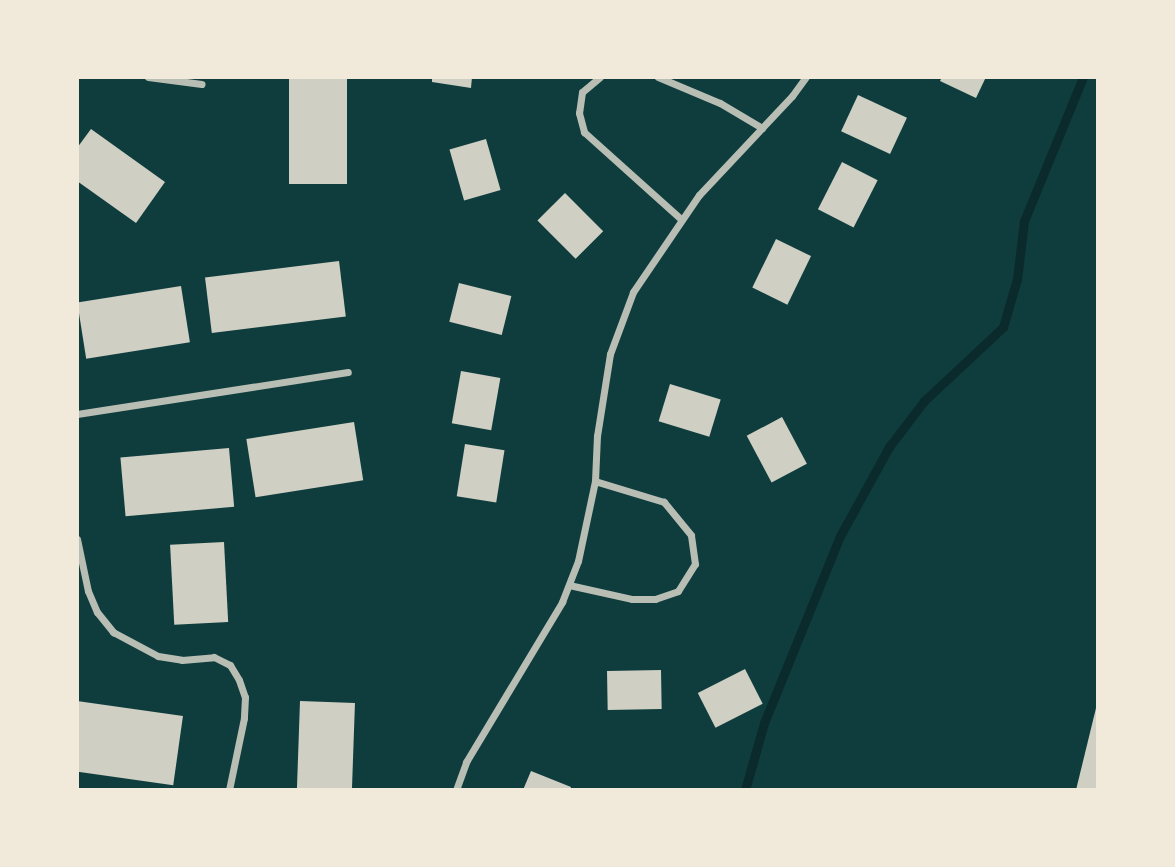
<!DOCTYPE html>
<html>
<head>
<meta charset="utf-8">
<style>
	body { margin:0 }
	#map { position:relative; width:1175px; height:867px; overflow:hidden; background:#0f3d3e; font-family:Montserrat,sans-serif }
	div>[style] { position:absolute }
	.stream>* { height:9px; margin:-4.5px; padding:0 4.5px; transform-origin:4.5px; border-radius:4.5px; background:#0a2a2b }
	.building>* { inset:0; background:#cfcfc3; transform-origin:0 0 }
	.minor>* { height:7px; margin:-3.5px; padding:0 3.5px; transform-origin:3.5px; border-radius:3.5px; background:#b8beb3 }
	span { translate:-50% -50%; white-space:nowrap; text-align:center; line-height:1.15; -webkit-text-stroke:5px #f1e9da; paint-order:stroke }
	.frame { position:absolute; inset:0; border:79px solid #f1e9da; pointer-events:none }
</style>
</head>
<body>
<div id="map">
	<div class="stream">
		<i style="left:745px;top:790px;width:70px;rotate:-74.2deg"></i>
		<i style="left:764px;top:723px;width:202px;rotate:-67.9deg"></i>
		<i style="left:840px;top:536px;width:102px;rotate:-61.2deg"></i>
		<i style="left:889px;top:447px;width:58px;rotate:-52.7deg"></i>
		<i style="left:924px;top:401px;width:108px;rotate:-43.1deg"></i>
		<i style="left:1003px;top:327px;width:50px;rotate:-73.7deg"></i>
		<i style="left:1017px;top:279px;width:58px;rotate:-83.1deg"></i>
		<i style="left:1024px;top:221px;width:156px;rotate:-67.7deg"></i>
	</div>
	<div class="building">
		<i style="left:289px;top:77px;width:58px;height:107px"></i>
		<i style="clip-path:polygon(432px 77px,472px 77px,471px 88px,432px 82px)"></i>
		<i style="clip-path:polygon(942px 77px,986px 77px,976px 98px,940px 81px)"></i>
		<i style="left:858px;top:95px;width:54px;height:40px;rotate:25deg"></i>
		<i style="clip-path:polygon(91px 129px,165px 182px,136px 223px,77px 181px,77px 148px)"></i>
		<i style="left:486px;top:139px;width:53px;height:38px;rotate:74deg"></i>
		<i style="left:842px;top:162px;width:40px;height:53px;rotate:27deg"></i>
		<i style="left:565px;top:193px;width:54px;height:39px;rotate:45deg"></i>
		<i style="left:776px;top:239px;width:39px;height:54px;rotate:26deg"></i>
		<i style="left:339px;top:261px;width:56px;height:135px;rotate:83deg"></i>
		<i style="left:459px;top:283px;width:54px;height:40px;rotate:14deg"></i>
		<i style="left:181px;top:286px;width:57px;height:105px;rotate:81deg"></i>
		<i style="left:461px;top:371px;width:40px;height:53px;rotate:10deg"></i>
		<i style="left:670px;top:384px;width:53px;height:39px;rotate:17deg"></i>
		<i style="left:782px;top:417px;width:53px;height:40px;rotate:62deg"></i>
		<i style="left:354px;top:422px;width:59px;height:109px;rotate:81deg"></i>
		<i style="left:465px;top:444px;width:40px;height:53px;rotate:9deg"></i>
		<i style="left:229px;top:448px;width:59px;height:109px;rotate:85deg"></i>
		<i style="left:224px;top:542px;width:80px;height:54px;rotate:87deg"></i>
		<i style="left:745px;top:669px;width:39px;height:53px;rotate:63deg"></i>
		<i style="left:661px;top:670px;width:39px;height:54px;rotate:89deg"></i>
		<i style="left:77px;top:701px;width:107px;height:70px;rotate:8deg"></i>
		<i style="left:300px;top:701px;width:55px;height:89px;rotate:2deg"></i>
		<i style="clip-path:polygon(1097px 704px,1098px 790px,1076px 790px)"></i>
		<i style="clip-path:polygon(531px 771px,571px 787px,570px 790px,523px 790px)"></i>
	</div>
	<div class="minor">
		<i style="left:148px;top:77px;width:54px;rotate:7.4deg"></i>
		<i style="left:600px;top:77px;width:23px;rotate:140deg"></i>
		<i style="left:582px;top:92px;width:21px;rotate:98deg"></i>
		<i style="left:579px;top:113px;width:20px;rotate:75deg"></i>
		<i style="left:584px;top:132px;width:130px;rotate:41.9deg"></i>
		<i style="left:658px;top:77px;width:67px;rotate:22.8deg"></i>
		<i style="left:720px;top:103px;width:49px;rotate:30.8deg"></i>
		<i style="left:77px;top:414px;width:274px;rotate:-8.8deg"></i>
		<i style="left:77px;top:539px;width:53px;rotate:78.1deg"></i>
		<i style="left:88px;top:591px;width:23px;rotate:67deg"></i>
		<i style="left:97px;top:612px;width:26px;rotate:51deg"></i>
		<i style="left:113px;top:632px;width:51px;rotate:28.1deg"></i>
		<i style="left:158px;top:656px;width:24px;rotate:9deg"></i>
		<i style="left:182px;top:660px;width:32px;rotate:-5deg"></i>
		<i style="left:214px;top:657px;width:18px;rotate:27deg"></i>
		<i style="left:230px;top:665px;width:17px;rotate:59deg"></i>
		<i style="left:239px;top:680px;width:18px;rotate:71deg"></i>
		<i style="left:245px;top:697px;width:21px;rotate:93deg"></i>
		<i style="left:244px;top:718px;width:74px;rotate:101.8deg"></i>
		<i style="left:569px;top:585px;width:65px;rotate:12.5deg"></i>
		<i style="left:632px;top:599px;width:23px"></i>
		<i style="left:655px;top:599px;width:24px;rotate:-19deg"></i>
		<i style="left:678px;top:591px;width:32px;rotate:-58deg"></i>
		<i style="left:695px;top:564px;width:29px;rotate:-98deg"></i>
		<i style="left:691px;top:535px;width:43px;rotate:-129.3deg"></i>
		<i style="left:664px;top:502px;width:72px;rotate:-163.1deg"></i>
		<i style="left:456px;top:790px;width:30px;rotate:-70deg"></i>
		<i style="left:466px;top:762px;width:187px;rotate:-59deg"></i>
		<i style="left:562px;top:602px;width:44px;rotate:-68.7deg"></i>
		<i style="left:578px;top:561px;width:82px;rotate:-78deg"></i>
		<i style="left:595px;top:481px;width:45px;rotate:-87.5deg"></i>
		<i style="left:597px;top:436px;width:83px;rotate:-81deg"></i>
		<i style="left:610px;top:354px;width:66px;rotate:-69.6deg"></i>
		<i style="left:633px;top:292px;width:117px;rotate:-55.8deg"></i>
		<i style="left:699px;top:195px;width:136px;rotate:-46.8deg"></i>
		<i style="left:792px;top:96px;width:24px;rotate:-54deg"></i>
	</div>
	<div class="frame"></div>
</div>
</body>
</html>
